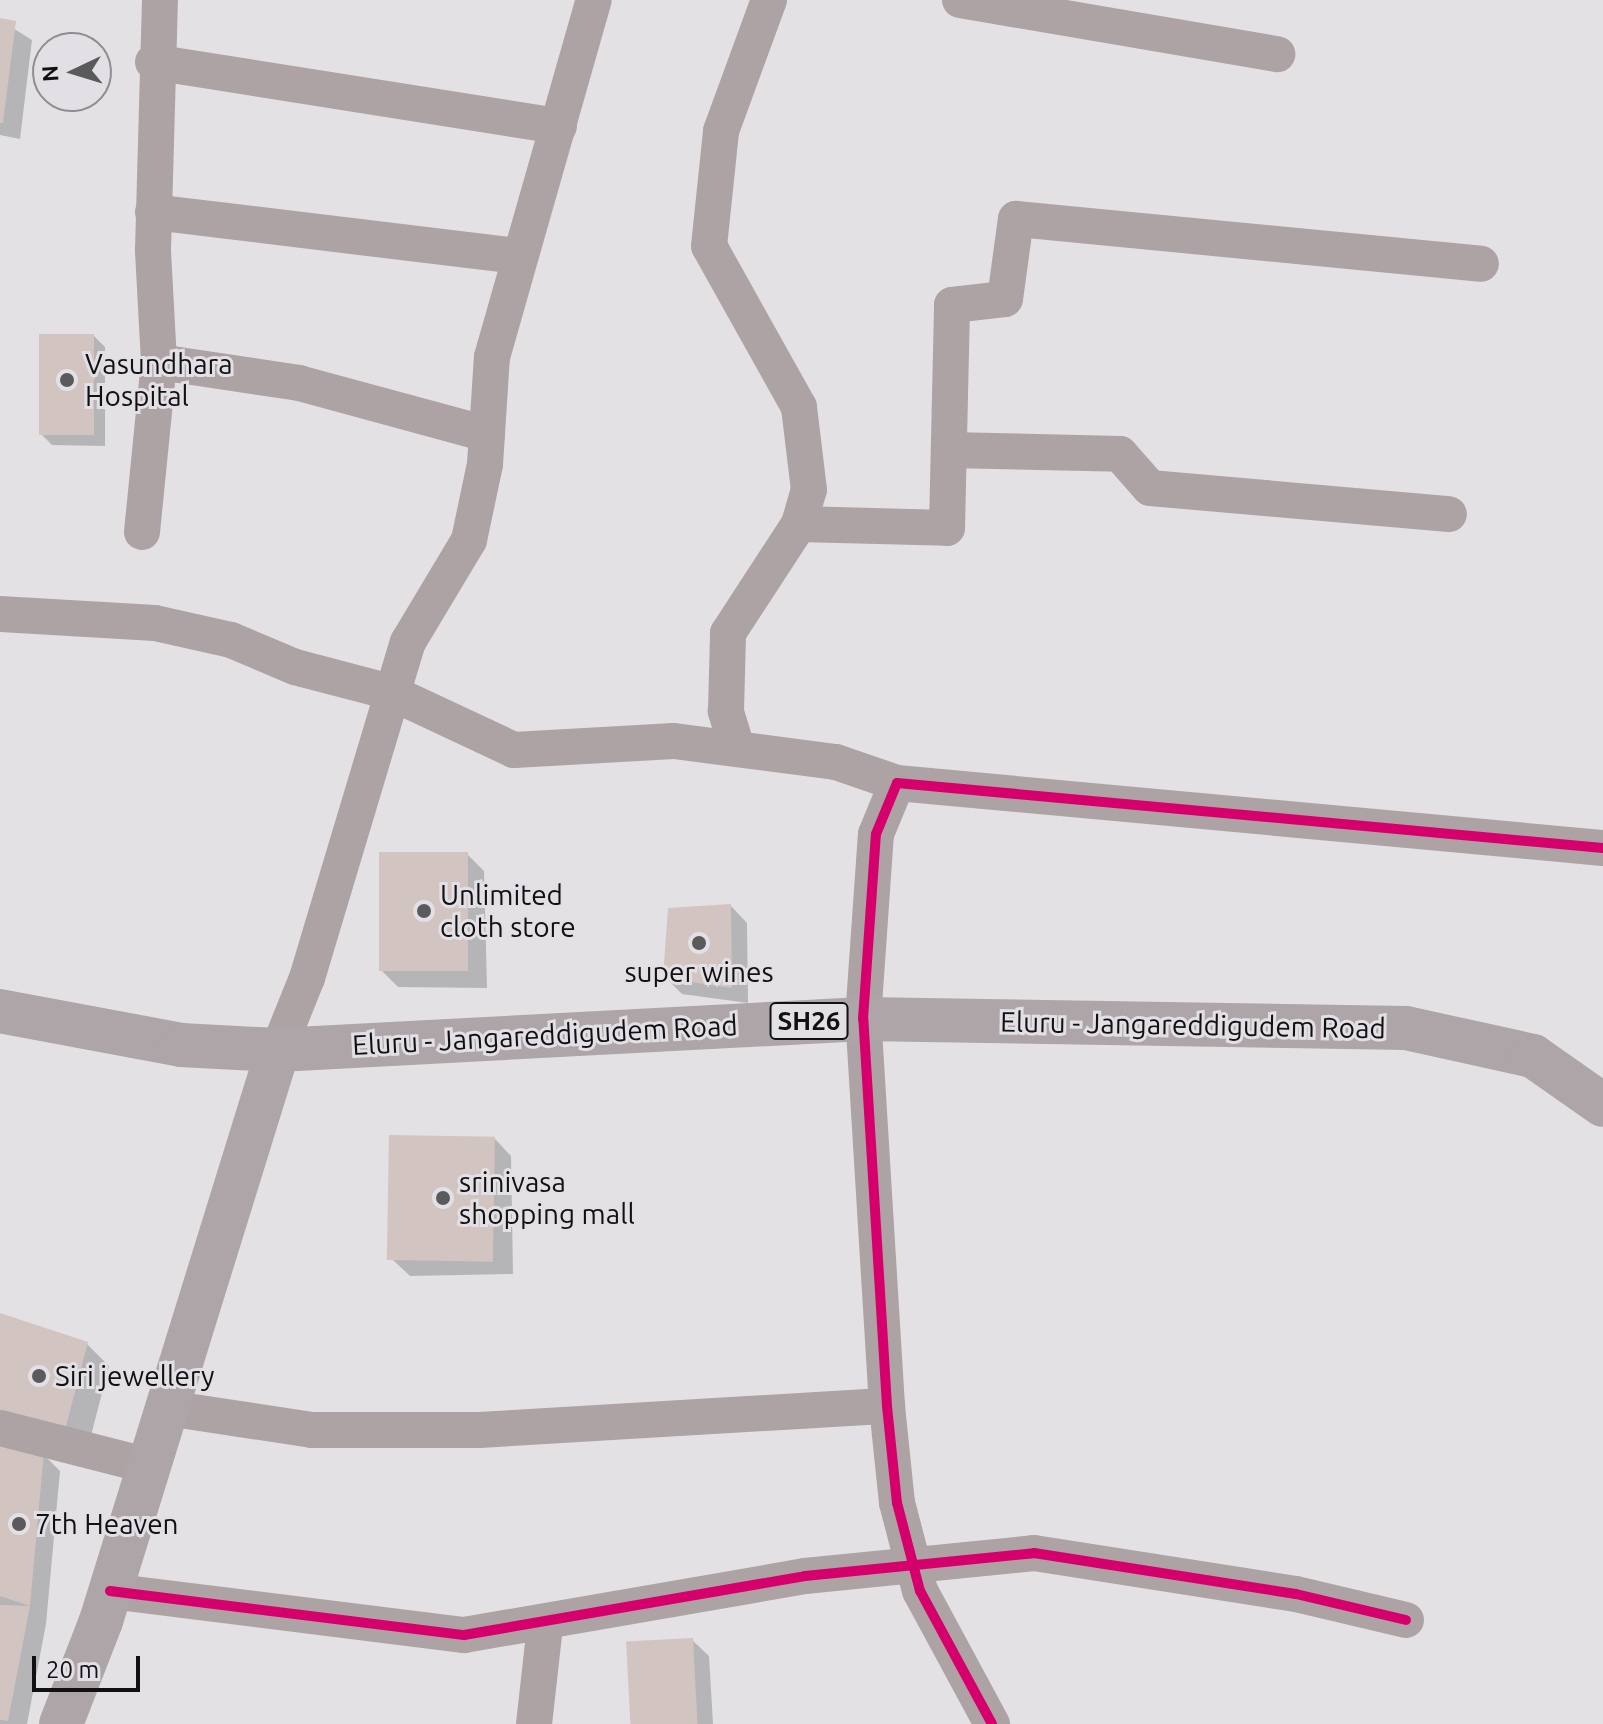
<!DOCTYPE html>
<html>
<head>
<meta charset="utf-8">
<style>
	body { margin:0 }
	#map { position:relative; width:1603px; height:1724px; overflow:hidden; background:#e3e1e4; font-family:Ubuntu,sans-serif }
	div>[style] { position:absolute }
	.shadow>* { inset:0; background:#0003 }
	.building>* { inset:0; background:#d1c4c1; transform-origin:0 0 }
	.minor>* { height:36px; margin:-18px; padding:0 18px; transform-origin:18px; border-radius:18px; background:#ada3a4 }
	.major>* { height:44px; margin:-22px; padding:0 22px; transform-origin:22px; border-radius:22px; background:#ada5a7 }
	.cycleway>* { height:10px; margin:-5px; padding:0 5px; transform-origin:5px; border-radius:5px; background:#d6006c }
	.dots>* { width:22px; height:22px; translate:-50% -50%; box-sizing:border-box; border:4px solid #e3e0e5; border-radius:50% }
	span { translate:-50% -50%; white-space:nowrap; text-align:center; line-height:1.15; -webkit-text-stroke:6px #e3e0e5; paint-order:stroke }
	.shield-label span { padding:2px 6px; background:#e3e0e5; border:2px solid; border-radius:6px; -webkit-text-stroke-width:0 }
	.shield-label { font-size:26px; color:#111012; font-weight:700 }
	.poi-label { font-size:28px; color:#111012 }
	.left { translate:0 -50%; text-align:left }
	.street-label { font-size:28px; color:#111012 }
	.north { position:absolute; left:32px; top:32px; width:80px; height:80px; box-sizing:border-box; background:#e3e0e5; border:2px solid #8f8d91; border-radius:50%; rotate:266deg; font-size:22px; font-weight:700; line-height:32px; text-align:center; color:#111012 }
	.north::after { content:''; display:block; margin:auto; width:28px; height:36px; background:#5a595c; clip-path:polygon(50% 0,100% 100%,50% 72%,0 100%) }
	.scale { position:absolute; left:32px; top:1656px; width:108px; height:36px; box-sizing:border-box; border:4px solid #111012; border-top:0; padding-left:10px; font-size:24px; line-height:28px; white-space:nowrap; color:#111012; -webkit-text-stroke:6px #e3e0e5; paint-order:stroke }
</style>
</head>
<body>
<div id="map">
	<div class="shadow">
		<i style="clip-path:polygon(0 20px,32px 40px,20px 139px,0 135px)"></i>
		<i style="clip-path:polygon(94px 336px,105px 347px,105px 446px,52px 445px,41px 434px)"></i>
		<i style="clip-path:polygon(467px 854px,484px 871px,487px 988px,398px 987px,381px 970px)"></i>
		<i style="clip-path:polygon(731px 906px,747px 923px,748px 1003px,682px 994px,665px 977px)"></i>
		<i style="clip-path:polygon(495px 1139px,511px 1156px,513px 1274px,410px 1276px,393px 1260px)"></i>
		<i style="clip-path:polygon(0 1318px,87px 1344px,109px 1366px,87px 1451px,3px 1426px)"></i>
		<i style="clip-path:polygon(0 1444px,43px 1454px,60px 1471px,46px 1624px,27px 1724px,0 1724px)"></i>
		<i style="clip-path:polygon(692px 1640px,709px 1656px,713px 1724px,632px 1724px)"></i>
	</div>
	<div class="building">
		<i style="clip-path:polygon(0 18px,16px 21px,3px 123px,0 123px)"></i>
		<i style="left:39px;top:334px;width:55px;height:101px"></i>
		<i style="left:379px;top:852px;width:89px;height:119px"></i>
		<i style="clip-path:polygon(731px 904px,732px 988px,663px 978px,668px 908px)"></i>
		<i style="left:389px;top:1135px;width:106px;height:125px;rotate:1deg"></i>
		<i style="clip-path:polygon(0 1313px,88px 1342px,65px 1430px,0 1411px)"></i>
		<i style="clip-path:polygon(0 1442px,44px 1452px,30px 1606px,0 1596px)"></i>
		<i style="clip-path:polygon(0 1605px,30px 1606px,8px 1721px,0 1720px)"></i>
		<i style="left:693px;top:1638px;width:86px;height:67px;rotate:87deg"></i>
	</div>
	<div class="minor">
		<i style="left:960px;top:0;width:322px;rotate:9.7deg"></i>
		<i style="left:153px;top:62px;width:411px;rotate:9deg"></i>
		<i style="left:153px;top:212px;width:369px;rotate:6.9deg"></i>
		<i style="left:159px;top:362px;width:142px;rotate:8.5deg"></i>
		<i style="left:299px;top:383px;width:195px;rotate:15.2deg"></i>
		<i style="left:949px;top:450px;width:171px;rotate:1.3deg"></i>
		<i style="left:1120px;top:454px;width:45px;rotate:48.6deg"></i>
		<i style="left:1150px;top:488px;width:300px;rotate:5deg"></i>
		<i style="left:799px;top:524px;width:148px;rotate:1.5deg"></i>
		<i style="left:947px;top:528px;width:223px;rotate:-88.7deg"></i>
		<i style="left:952px;top:305px;width:53px;rotate:-6.5deg"></i>
		<i style="left:1005px;top:299px;width:81px;rotate:-82.2deg"></i>
		<i style="left:1016px;top:219px;width:467px;rotate:5.5deg"></i>
		<i style="left:142px;top:532px;width:171px;rotate:-84.3deg"></i>
		<i style="left:159px;top:362px;width:112px;rotate:-93.1deg"></i>
		<i style="left:153px;top:250px;width:250px;rotate:-88.4deg"></i>
		<i style="left:0;top:614px;width:155px;rotate:3.3deg"></i>
		<i style="left:155px;top:623px;width:78px;rotate:12.6deg"></i>
		<i style="left:231px;top:640px;width:69px;rotate:22.9deg"></i>
		<i style="left:295px;top:667px;width:98px;rotate:14.7deg"></i>
		<i style="left:390px;top:692px;width:137px;rotate:25.1deg"></i>
		<i style="left:514px;top:750px;width:160px;rotate:-3.2deg"></i>
		<i style="left:674px;top:741px;width:163px;rotate:7.4deg"></i>
		<i style="left:836px;top:762px;width:65px;rotate:19deg"></i>
		<i style="left:737px;top:748px;width:39px;rotate:-107deg"></i>
		<i style="left:726px;top:711px;width:78px;rotate:-88.5deg"></i>
		<i style="left:728px;top:633px;width:130px;rotate:-56.9deg"></i>
		<i style="left:799px;top:524px;width:35px;rotate:-74deg"></i>
		<i style="left:809px;top:490px;width:84px;rotate:-96.9deg"></i>
		<i style="left:799px;top:407px;width:184px;rotate:-119.2deg"></i>
		<i style="left:709px;top:246px;width:116px;rotate:-84deg"></i>
		<i style="left:721px;top:131px;width:140px;rotate:-69.9deg"></i>
		<i style="left:278px;top:1050px;width:78px;rotate:-68.1deg"></i>
		<i style="left:307px;top:978px;width:351px;rotate:-73.3deg"></i>
		<i style="left:408px;top:642px;width:119px;rotate:-59.1deg"></i>
		<i style="left:469px;top:540px;width:78px;rotate:-78.1deg"></i>
		<i style="left:485px;top:464px;width:107px;rotate:-86.3deg"></i>
		<i style="left:492px;top:357px;width:371px;rotate:-74.1deg"></i>
		<i style="left:167px;top:1408px;width:147px;rotate:8.6deg"></i>
		<i style="left:312px;top:1430px;width:167px"></i>
		<i style="left:479px;top:1430px;width:409px;rotate:-3.4deg"></i>
		<i style="left:0;top:1428px;width:154px;rotate:14.3deg"></i>
		<i style="left:110px;top:1591px;width:357px;rotate:7.1deg"></i>
		<i style="left:464px;top:1635px;width:346px;rotate:-9.8deg"></i>
		<i style="left:805px;top:1576px;width:230px;rotate:-5.7deg"></i>
		<i style="left:1034px;top:1553px;width:265px;rotate:8.9deg"></i>
		<i style="left:1296px;top:1594px;width:113px;rotate:13.3deg"></i>
		<i style="left:534px;top:1724px;width:99px;rotate:-83.6deg"></i>
		<i style="left:992px;top:1724px;width:151px;rotate:-118.4deg"></i>
		<i style="left:920px;top:1591px;width:91px;rotate:-104.6deg"></i>
		<i style="left:897px;top:1503px;width:98px;rotate:-95.9deg"></i>
		<i style="left:887px;top:1406px;width:388px;rotate:-93.5deg"></i>
		<i style="left:863px;top:1019px;width:185px;rotate:-86deg"></i>
		<i style="left:876px;top:834px;width:55px;rotate:-67.6deg"></i>
		<i style="left:897px;top:783px;width:709px;rotate:5.26deg"></i>
	</div>
	<div class="major">
		<i style="left:0;top:1011px;width:184px;rotate:10.6deg"></i>
		<i style="left:181px;top:1045px;width:97px;rotate:3deg"></i>
		<i style="left:278px;top:1050px;width:586px;rotate:-3.03deg"></i>
		<i style="left:863px;top:1019px;width:543px;rotate:0.95deg"></i>
		<i style="left:1406px;top:1028px;width:130px;rotate:12.4deg"></i>
		<i style="left:1533px;top:1056px;width:85px;rotate:35deg"></i>
		<i style="left:61px;top:1724px;width:110px;rotate:-68.8deg"></i>
		<i style="left:101px;top:1621px;width:598px;rotate:-72.78deg"></i>
	</div>
	<div class="cycleway">
		<i style="left:110px;top:1591px;width:357px;rotate:7.1deg"></i>
		<i style="left:464px;top:1635px;width:346px;rotate:-9.8deg"></i>
		<i style="left:805px;top:1576px;width:230px;rotate:-5.7deg"></i>
		<i style="left:1034px;top:1553px;width:265px;rotate:8.9deg"></i>
		<i style="left:1296px;top:1594px;width:113px;rotate:13.3deg"></i>
		<i style="left:992px;top:1724px;width:151px;rotate:-118.4deg"></i>
		<i style="left:920px;top:1591px;width:91px;rotate:-104.6deg"></i>
		<i style="left:897px;top:1503px;width:98px;rotate:-95.9deg"></i>
		<i style="left:887px;top:1406px;width:388px;rotate:-93.5deg"></i>
		<i style="left:863px;top:1019px;width:185px;rotate:-86deg"></i>
		<i style="left:876px;top:834px;width:55px;rotate:-67.6deg"></i>
		<i style="left:897px;top:783px;width:709px;rotate:5.26deg"></i>
	</div>
	<div class="dots">
		<i style="left:67px;top:380px;background:#5a595c"></i>
		<i style="left:424px;top:911px;background:#5a595c"></i>
		<i style="left:699px;top:943px;background:#5a595c"></i>
		<i style="left:443px;top:1198px;background:#5a595c"></i>
		<i style="left:39px;top:1376px;background:#5a595c"></i>
		<i style="left:19px;top:1524px;background:#5a595c"></i>
	</div>
	<div class="shield-label">
		<span style="left:809px;top:1021px">SH26</span>
	</div>
	<div class="poi-label">
		<span class="left" style="left:85px;top:380px">Vasundhara<br>Hospital</span>
		<span class="left" style="left:440px;top:911px">Unlimited<br>cloth store</span>
		<span style="left:699px;top:972px">super wines</span>
		<span class="left" style="left:459px;top:1198px">srinivasa<br>shopping mall</span>
		<span class="left" style="left:55px;top:1376px">Siri jewellery</span>
		<span class="left" style="left:35px;top:1524px">7th Heaven</span>
	</div>
	<div class="street-label">
		<span style="left:1193px;top:1025px;rotate:1deg">Eluru - Jangareddigudem Road</span>
		<span style="left:545px;top:1035px;rotate:-3deg">Eluru - Jangareddigudem Road</span>
	</div>
	<div class="north">N</div>
	<div class="scale">20 m</div>
</div>
</body>
</html>
